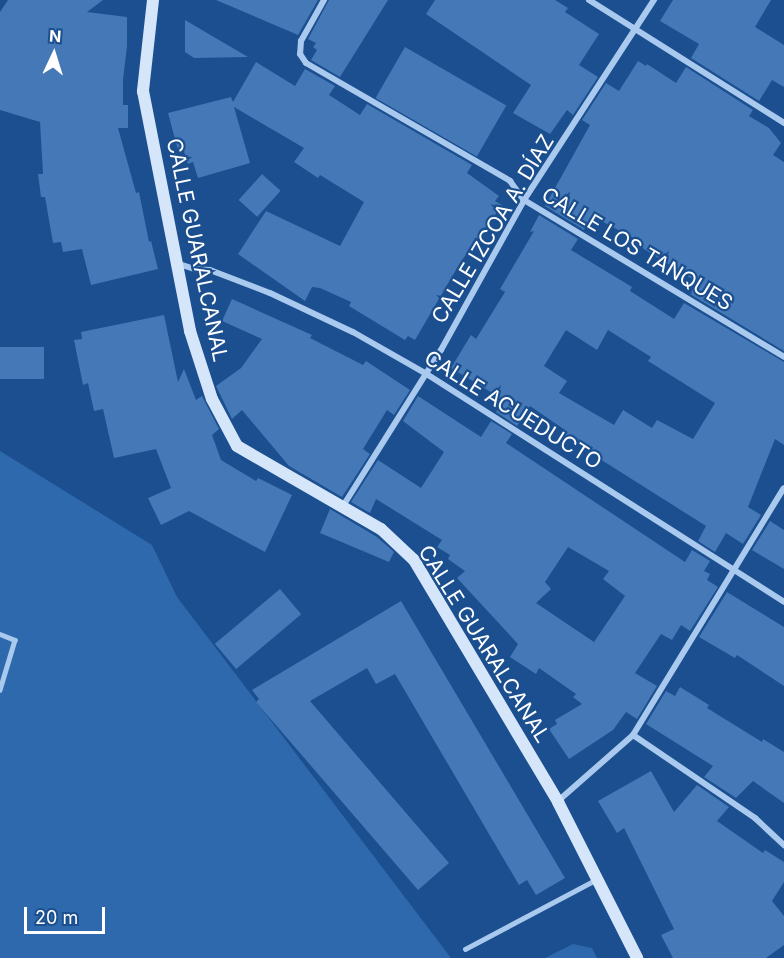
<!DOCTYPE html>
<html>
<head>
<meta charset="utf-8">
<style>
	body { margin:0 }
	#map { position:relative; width:784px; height:958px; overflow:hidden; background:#1b4f8f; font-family:Inter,sans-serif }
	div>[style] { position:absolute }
	.green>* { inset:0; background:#2e69ad }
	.building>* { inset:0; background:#4478b7; transform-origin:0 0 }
	.lane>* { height:4.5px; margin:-2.25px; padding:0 2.25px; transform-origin:2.25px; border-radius:2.25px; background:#a9c9ee }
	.street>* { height:6px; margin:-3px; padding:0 3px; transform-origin:3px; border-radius:3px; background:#a9c9ee }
	.secondary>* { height:12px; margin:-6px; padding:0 6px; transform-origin:6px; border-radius:6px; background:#d6e6fa }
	span { translate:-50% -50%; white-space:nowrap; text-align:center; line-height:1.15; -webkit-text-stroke:4.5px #1b4f8f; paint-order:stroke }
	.street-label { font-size:21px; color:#fff }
	.north { position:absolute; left:24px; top:24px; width:60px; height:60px; -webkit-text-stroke:4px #1b4f8f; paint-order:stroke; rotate:4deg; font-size:16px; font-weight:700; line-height:24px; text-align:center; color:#fff }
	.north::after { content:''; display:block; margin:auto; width:21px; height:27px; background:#fff; clip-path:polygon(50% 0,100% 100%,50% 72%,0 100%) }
	.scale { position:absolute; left:24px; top:907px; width:81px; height:27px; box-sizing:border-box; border:3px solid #fff; border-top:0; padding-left:8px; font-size:18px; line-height:21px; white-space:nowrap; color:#fff; -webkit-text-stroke:4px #1b4f8f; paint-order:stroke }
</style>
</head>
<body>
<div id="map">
	<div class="green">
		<i style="clip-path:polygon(0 451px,152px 545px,177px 597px,451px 958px,0 958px)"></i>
		<i style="clip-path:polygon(573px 944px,592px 948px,597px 958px,545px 958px)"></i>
	</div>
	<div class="building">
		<i style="clip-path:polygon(8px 0,103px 0,87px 12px,127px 17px,127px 46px,123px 80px,123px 105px,128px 105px,128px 128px,118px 128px,136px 193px,139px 192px,149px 242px,151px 241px,158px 269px,91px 285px,82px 249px,63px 252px,61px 242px,53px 243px,45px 197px,41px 197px,38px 174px,43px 174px,40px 122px,0 110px,0 12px)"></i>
		<i style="clip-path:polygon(216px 0,318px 0,298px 35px)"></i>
		<i style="clip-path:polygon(329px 0,388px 0,340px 77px,311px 60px,317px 50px,313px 47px,316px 43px,308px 39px)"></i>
		<i style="clip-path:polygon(435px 0,555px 0,568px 8px,565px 12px,599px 34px,579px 65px,598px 77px,573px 115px,567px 110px,550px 134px,513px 113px,531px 85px,426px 14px)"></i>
		<i style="clip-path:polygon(673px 0,771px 0,755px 27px,784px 45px,784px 87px,772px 80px,759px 101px,691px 58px,699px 44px,660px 21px)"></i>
		<i style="clip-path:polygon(185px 20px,248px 57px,194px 58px,185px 52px)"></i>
		<i style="left:405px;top:47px;width:117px;height:59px;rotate:30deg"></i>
		<i style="clip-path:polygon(638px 61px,646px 66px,647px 64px,676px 83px,686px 67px,753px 110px,749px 116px,769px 128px,781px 143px,773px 155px,784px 162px,784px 351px,690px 294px,697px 282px,636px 244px,637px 240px,592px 216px,584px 230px,545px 206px,590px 125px,582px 120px,606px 83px,619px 91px)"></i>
		<i style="clip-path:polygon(256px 62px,295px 86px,305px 69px,335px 86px,329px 95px,360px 115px,367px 104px,472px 165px,467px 173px,499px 196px,495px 201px,502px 205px,460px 263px,415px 340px,408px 336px,405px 340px,349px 306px,351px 302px,320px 288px,312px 287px,305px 301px,238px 254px,266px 211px,340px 246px,364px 202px,320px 175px,318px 178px,294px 162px,304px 148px,234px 107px,250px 163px,198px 178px,193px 162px,188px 164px,183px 148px,178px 150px,168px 113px,231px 97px,233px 102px)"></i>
		<i style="left:262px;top:174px;width:25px;height:35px;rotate:42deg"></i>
		<i style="clip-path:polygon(evenodd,539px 215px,578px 239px,571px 250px,632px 287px,630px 291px,674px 319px,684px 303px,784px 362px,784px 445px,775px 439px,748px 507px,761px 515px,743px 544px,726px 533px,715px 552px,698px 541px,706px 526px,562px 435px,565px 430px,530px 406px,517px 426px,496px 412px,504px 400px,451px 368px,471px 335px,476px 339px,505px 292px,500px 289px,534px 231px,530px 232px,539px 215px,566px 330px,597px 350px,608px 330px,651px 357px,648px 361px,715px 403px,693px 439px,657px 420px,652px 428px,623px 410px,614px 425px,559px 393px,567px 381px,544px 366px,566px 330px)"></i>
		<i style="clip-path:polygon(232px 299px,312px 335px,310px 338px,363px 365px,366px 361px,410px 390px,394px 415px,387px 410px,363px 449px,370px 454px,342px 497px,289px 466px,242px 410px,232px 419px,216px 386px,241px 368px,262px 339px,222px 321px)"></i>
		<i style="clip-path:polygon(164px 315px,178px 382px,184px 369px,196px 400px,202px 396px,219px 429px,212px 435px,221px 460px,256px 481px,258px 478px,292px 495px,265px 552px,189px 511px,161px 525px,148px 498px,171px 488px,156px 449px,114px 458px,103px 409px,94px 411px,88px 383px,83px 385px,74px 340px,82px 339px,81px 332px)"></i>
		<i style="left:0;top:347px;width:44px;height:32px"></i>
		<i style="clip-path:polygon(evenodd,418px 396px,481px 437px,491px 421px,512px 434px,506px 443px,685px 562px,692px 550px,710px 561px,704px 571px,710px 574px,707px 580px,718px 587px,690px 631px,681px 625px,672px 640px,661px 634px,635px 673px,657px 686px,637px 719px,626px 712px,613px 730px,569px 759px,549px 729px,557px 724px,555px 720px,582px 704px,573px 697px,576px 694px,539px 668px,536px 674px,510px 657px,518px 644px,457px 578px,465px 571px,448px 559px,450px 555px,437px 547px,442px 540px,376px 499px,370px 513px,351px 502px,378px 460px,421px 488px,444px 452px,403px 421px,418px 396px,568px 547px,609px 571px,603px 579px,625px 596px,594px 642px,536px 603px,551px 589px,545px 582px,568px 547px)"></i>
		<i style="clip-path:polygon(330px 509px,377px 537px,394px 552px,389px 562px,320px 533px)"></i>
		<i style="clip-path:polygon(770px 521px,784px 530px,784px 569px,752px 550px)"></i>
		<i style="left:280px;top:589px;width:33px;height:85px;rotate:50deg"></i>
		<i style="clip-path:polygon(727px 592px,784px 627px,784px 686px,737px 655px,735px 658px,699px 637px)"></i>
		<i style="clip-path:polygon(401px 601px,565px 878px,536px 895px,527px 880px,519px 885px,395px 674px,376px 684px,367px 668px,310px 701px,449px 863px,418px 890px,256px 702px,259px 699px,252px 690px)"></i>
		<i style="clip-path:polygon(680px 687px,709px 705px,707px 708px,762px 742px,763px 739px,784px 752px,784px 803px,753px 781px,736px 798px,704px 777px,713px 766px,646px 724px,666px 691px,675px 696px)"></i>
		<i style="clip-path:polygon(651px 771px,674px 812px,697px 785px,729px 807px,717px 821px,763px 853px,765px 850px,784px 862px,784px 882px,772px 901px,784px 916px,784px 945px,766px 958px,673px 958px,661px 935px,674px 929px,624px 828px,617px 833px,598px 801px)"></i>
	</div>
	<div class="lane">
		<i style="left:0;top:634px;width:16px;rotate:22deg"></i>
		<i style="left:15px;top:640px;width:52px;rotate:106.7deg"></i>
		<i style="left:465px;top:949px;width:149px;rotate:-27.9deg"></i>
	</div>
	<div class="street">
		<i style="left:324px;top:0;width:47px;rotate:119.3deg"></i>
		<i style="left:301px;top:41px;width:13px;rotate:94deg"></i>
		<i style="left:300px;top:54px;width:11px;rotate:56deg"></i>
		<i style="left:306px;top:63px;width:236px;rotate:30deg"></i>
		<i style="left:510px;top:181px;width:24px;rotate:54deg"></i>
		<i style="left:524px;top:200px;width:304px;rotate:31.1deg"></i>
		<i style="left:589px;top:0;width:231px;rotate:32.2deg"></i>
		<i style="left:176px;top:263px;width:19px;rotate:18deg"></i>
		<i style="left:194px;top:269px;width:16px;rotate:4deg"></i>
		<i style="left:210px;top:270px;width:64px;rotate:21deg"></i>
		<i style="left:270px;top:293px;width:92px;rotate:25.2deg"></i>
		<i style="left:353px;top:332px;width:83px;rotate:29.7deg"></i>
		<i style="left:425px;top:373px;width:426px;rotate:32.5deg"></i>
		<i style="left:343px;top:506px;width:184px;rotate:-57.9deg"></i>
		<i style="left:441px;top:350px;width:171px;rotate:-61deg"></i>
		<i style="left:524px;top:200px;width:239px;rotate:-57deg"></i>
		<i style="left:633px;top:735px;width:148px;rotate:34.2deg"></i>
		<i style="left:755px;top:818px;width:40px;rotate:43deg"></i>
		<i style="left:558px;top:801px;width:100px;rotate:-41.3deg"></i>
		<i style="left:633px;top:735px;width:289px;rotate:-58.6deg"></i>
	</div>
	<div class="secondary">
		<i style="left:153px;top:0;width:92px;rotate:96.3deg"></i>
		<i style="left:143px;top:91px;width:245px;rotate:78.9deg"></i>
		<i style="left:190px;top:331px;width:71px;rotate:72.1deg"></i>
		<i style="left:212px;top:399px;width:53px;rotate:62deg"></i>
		<i style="left:237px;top:446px;width:166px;rotate:30deg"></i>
		<i style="left:381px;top:529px;width:45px;rotate:43.2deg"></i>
		<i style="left:414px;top:560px;width:282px;rotate:59.2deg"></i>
		<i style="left:558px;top:802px;width:175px;rotate:63.1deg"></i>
	</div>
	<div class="street-label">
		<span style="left:493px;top:229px;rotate:-59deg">CALLE IZCOA A. DÍAZ</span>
		<span style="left:637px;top:249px;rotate:31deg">CALLE LOS TANQUES</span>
		<span style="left:197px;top:250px;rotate:78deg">CALLE GUARALCANAL</span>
		<span style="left:513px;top:410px;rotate:32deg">CALLE ACUEDUCTO</span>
		<span style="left:484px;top:644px;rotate:58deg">CALLE GUARALCANAL</span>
	</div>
	<div class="north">N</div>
	<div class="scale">20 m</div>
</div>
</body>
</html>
